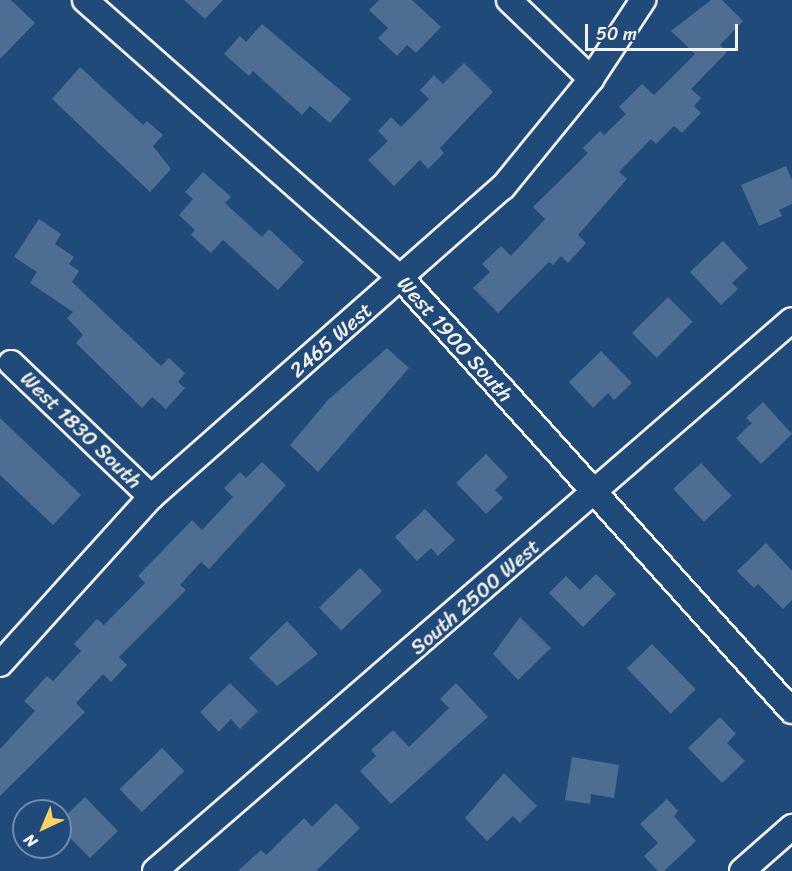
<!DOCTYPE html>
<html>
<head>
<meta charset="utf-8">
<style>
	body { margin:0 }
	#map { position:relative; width:792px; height:871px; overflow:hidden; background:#1f4a7a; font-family:Sriracha,sans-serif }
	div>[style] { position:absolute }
	.building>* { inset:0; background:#4d6e92; transform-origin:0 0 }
	.roads { filter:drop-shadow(2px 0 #f4f1e8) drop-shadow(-2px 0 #f4f1e8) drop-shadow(0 2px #f4f1e8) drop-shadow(0 -2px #f4f1e8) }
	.street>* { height:24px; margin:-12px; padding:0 12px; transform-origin:12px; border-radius:12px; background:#1f4a7a }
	span { translate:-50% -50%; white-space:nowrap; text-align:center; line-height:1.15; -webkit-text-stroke:6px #1f4a7a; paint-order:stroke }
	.street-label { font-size:21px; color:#f4f1e8 }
	.north { position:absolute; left:12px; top:799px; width:60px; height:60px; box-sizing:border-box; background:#1f4a7a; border:2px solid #748da6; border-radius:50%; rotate:224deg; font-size:16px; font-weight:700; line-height:24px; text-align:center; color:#f4f1e8 }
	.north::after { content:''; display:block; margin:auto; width:21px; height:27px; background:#ffd166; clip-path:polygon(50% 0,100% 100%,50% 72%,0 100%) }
	.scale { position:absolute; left:585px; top:24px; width:153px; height:27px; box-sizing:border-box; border:3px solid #f4f1e8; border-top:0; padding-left:8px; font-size:18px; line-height:21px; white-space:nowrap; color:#f4f1e8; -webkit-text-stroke:4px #1f4a7a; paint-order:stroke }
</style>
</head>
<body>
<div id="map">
	<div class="building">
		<i style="clip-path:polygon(0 0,11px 0,35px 23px,0 59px)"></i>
		<i style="clip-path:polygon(184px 0,223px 0,205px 19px)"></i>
		<i style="clip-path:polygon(379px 0,412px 0,441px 27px,416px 53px,407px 45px,397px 56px,378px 38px,388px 28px,369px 10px)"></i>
		<i style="clip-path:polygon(711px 0,722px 0,743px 21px,720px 45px,727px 52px,691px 89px,701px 98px,694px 106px,701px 113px,682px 133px,674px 126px,656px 144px,651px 139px,619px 172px,627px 179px,578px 235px,586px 243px,568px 263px,561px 256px,553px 265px,549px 262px,498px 313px,473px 288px,490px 272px,482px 264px,501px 246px,511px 256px,545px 219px,533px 207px,588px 153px,583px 148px,600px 131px,604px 135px,626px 114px,619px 107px,642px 84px,654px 95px,695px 54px,671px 31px)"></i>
		<i style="clip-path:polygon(262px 24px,351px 99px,330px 123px,310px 106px,302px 115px,253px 71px,249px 76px,224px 54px,240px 36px,246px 42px)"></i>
		<i style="clip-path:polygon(464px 63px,493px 92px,440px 148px,444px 153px,428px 169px,420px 160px,394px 186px,368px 160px,388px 141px,378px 131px,391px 117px,401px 127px,429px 99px,420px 90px,434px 75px,443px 84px)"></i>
		<i style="clip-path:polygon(80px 67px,143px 125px,147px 121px,163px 135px,153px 146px,171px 169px,150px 192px,52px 99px)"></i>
		<i style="clip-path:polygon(786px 166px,792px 180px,792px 204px,779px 210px,782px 216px,759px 226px,741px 185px)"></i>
		<i style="clip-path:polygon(203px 172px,231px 197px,225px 203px,262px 237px,269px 229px,304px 262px,278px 290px,223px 240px,211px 253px,191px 235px,195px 230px,179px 215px,193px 199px,185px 192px)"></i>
		<i style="clip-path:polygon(39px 219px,61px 234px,55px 244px,74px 257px,69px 264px,79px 271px,72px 282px,161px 366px,169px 358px,185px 373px,178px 382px,185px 388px,166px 409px,152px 397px,142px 408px,76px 343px,83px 335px,67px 318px,73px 312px,30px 283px,37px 272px,14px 257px)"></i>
		<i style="clip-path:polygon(723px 241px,748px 268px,732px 283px,738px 289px,721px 305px,690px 272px)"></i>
		<i style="left:668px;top:297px;width:35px;height:51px;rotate:45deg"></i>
		<i style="clip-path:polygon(387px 348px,409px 368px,318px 472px,290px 445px,328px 400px)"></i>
		<i style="clip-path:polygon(601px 351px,632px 383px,614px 400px,608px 393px,593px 408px,569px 382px)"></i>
		<i style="clip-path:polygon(763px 402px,792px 434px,761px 464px,736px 438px,752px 423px,746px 418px)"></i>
		<i style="clip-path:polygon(0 418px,81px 495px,53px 525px,0 475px)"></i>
		<i style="clip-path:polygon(486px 454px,508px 477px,495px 490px,503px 498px,486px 514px,456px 483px)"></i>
		<i style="clip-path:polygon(262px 462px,286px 485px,209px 569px,201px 562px,180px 585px,186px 590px,119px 657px,127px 665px,111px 682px,103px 674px,76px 703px,85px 712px,0 796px,0 749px,35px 711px,24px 701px,47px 676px,53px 681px,81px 651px,74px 644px,97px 619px,104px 625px,145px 583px,138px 576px,192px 520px,202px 530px,233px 497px,224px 488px,240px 472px,246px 478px)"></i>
		<i style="left:701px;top:463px;width:45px;height:38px;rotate:47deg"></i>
		<i style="clip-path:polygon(425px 509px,455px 540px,438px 556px,431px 548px,417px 561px,395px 537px)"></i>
		<i style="clip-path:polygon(766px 543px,792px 571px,792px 600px,783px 609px,758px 584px,754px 588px,737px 571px)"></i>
		<i style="left:360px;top:568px;width:32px;height:57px;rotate:46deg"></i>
		<i style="clip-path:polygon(596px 574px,616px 594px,583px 627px,549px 593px,566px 576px,580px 590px)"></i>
		<i style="clip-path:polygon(520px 617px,551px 648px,518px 680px,493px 654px)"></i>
		<i style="clip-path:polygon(287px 621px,318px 654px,277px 686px,249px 658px)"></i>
		<i style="left:652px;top:644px;width:63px;height:35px;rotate:46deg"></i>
		<i style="clip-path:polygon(230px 683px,258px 711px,240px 729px,231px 719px,219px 732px,200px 712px)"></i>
		<i style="clip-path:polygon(456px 683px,488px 717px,391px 804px,360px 771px,376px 756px,371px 750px,393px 730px,409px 747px,449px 708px,440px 699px)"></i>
		<i style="clip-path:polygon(720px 717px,736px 734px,727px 743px,745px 761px,722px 783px,688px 748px)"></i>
		<i style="left:162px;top:748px;width:32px;height:59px;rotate:46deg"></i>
		<i style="clip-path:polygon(572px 757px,619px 765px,614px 798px,591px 794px,590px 804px,565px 800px)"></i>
		<i style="clip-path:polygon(504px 773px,537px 806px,520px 823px,513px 816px,487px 841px,465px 818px)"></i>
		<i style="clip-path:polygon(85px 797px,118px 831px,90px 858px,60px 828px,60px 821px)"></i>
		<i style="clip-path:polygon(667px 799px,678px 811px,674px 816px,696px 841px,664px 871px,658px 871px,644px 856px,658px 843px,640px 824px)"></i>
		<i style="clip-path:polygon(336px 803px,360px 828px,316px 871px,238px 871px,261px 850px,266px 855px,304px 818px,312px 827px)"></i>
	</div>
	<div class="roads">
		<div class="street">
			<i style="left:85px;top:0;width:422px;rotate:41.4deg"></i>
			<i style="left:402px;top:279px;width:582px;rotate:47.92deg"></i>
			<i style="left:509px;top:0;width:114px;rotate:43.9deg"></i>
			<i style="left:11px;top:363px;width:194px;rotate:43.7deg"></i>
			<i style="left:0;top:664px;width:225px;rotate:-47.9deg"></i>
			<i style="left:151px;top:497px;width:469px;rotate:-41.4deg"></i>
			<i style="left:503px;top:187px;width:139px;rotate:-50.8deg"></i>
			<i style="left:591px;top:79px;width:95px;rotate:-56.6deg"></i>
			<i style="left:155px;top:871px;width:842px;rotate:-40.86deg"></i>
			<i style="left:742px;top:871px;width:67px;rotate:-41.3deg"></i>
		</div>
	</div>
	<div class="street-label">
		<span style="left:455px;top:339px;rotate:48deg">West 1900 South</span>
		<span style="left:331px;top:340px;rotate:-41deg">2465 West</span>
		<span style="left:81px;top:430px;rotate:44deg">West 1830 South</span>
		<span style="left:475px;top:597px;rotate:-41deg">South 2500 West</span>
	</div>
	<div class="north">N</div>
	<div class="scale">50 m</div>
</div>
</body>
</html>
